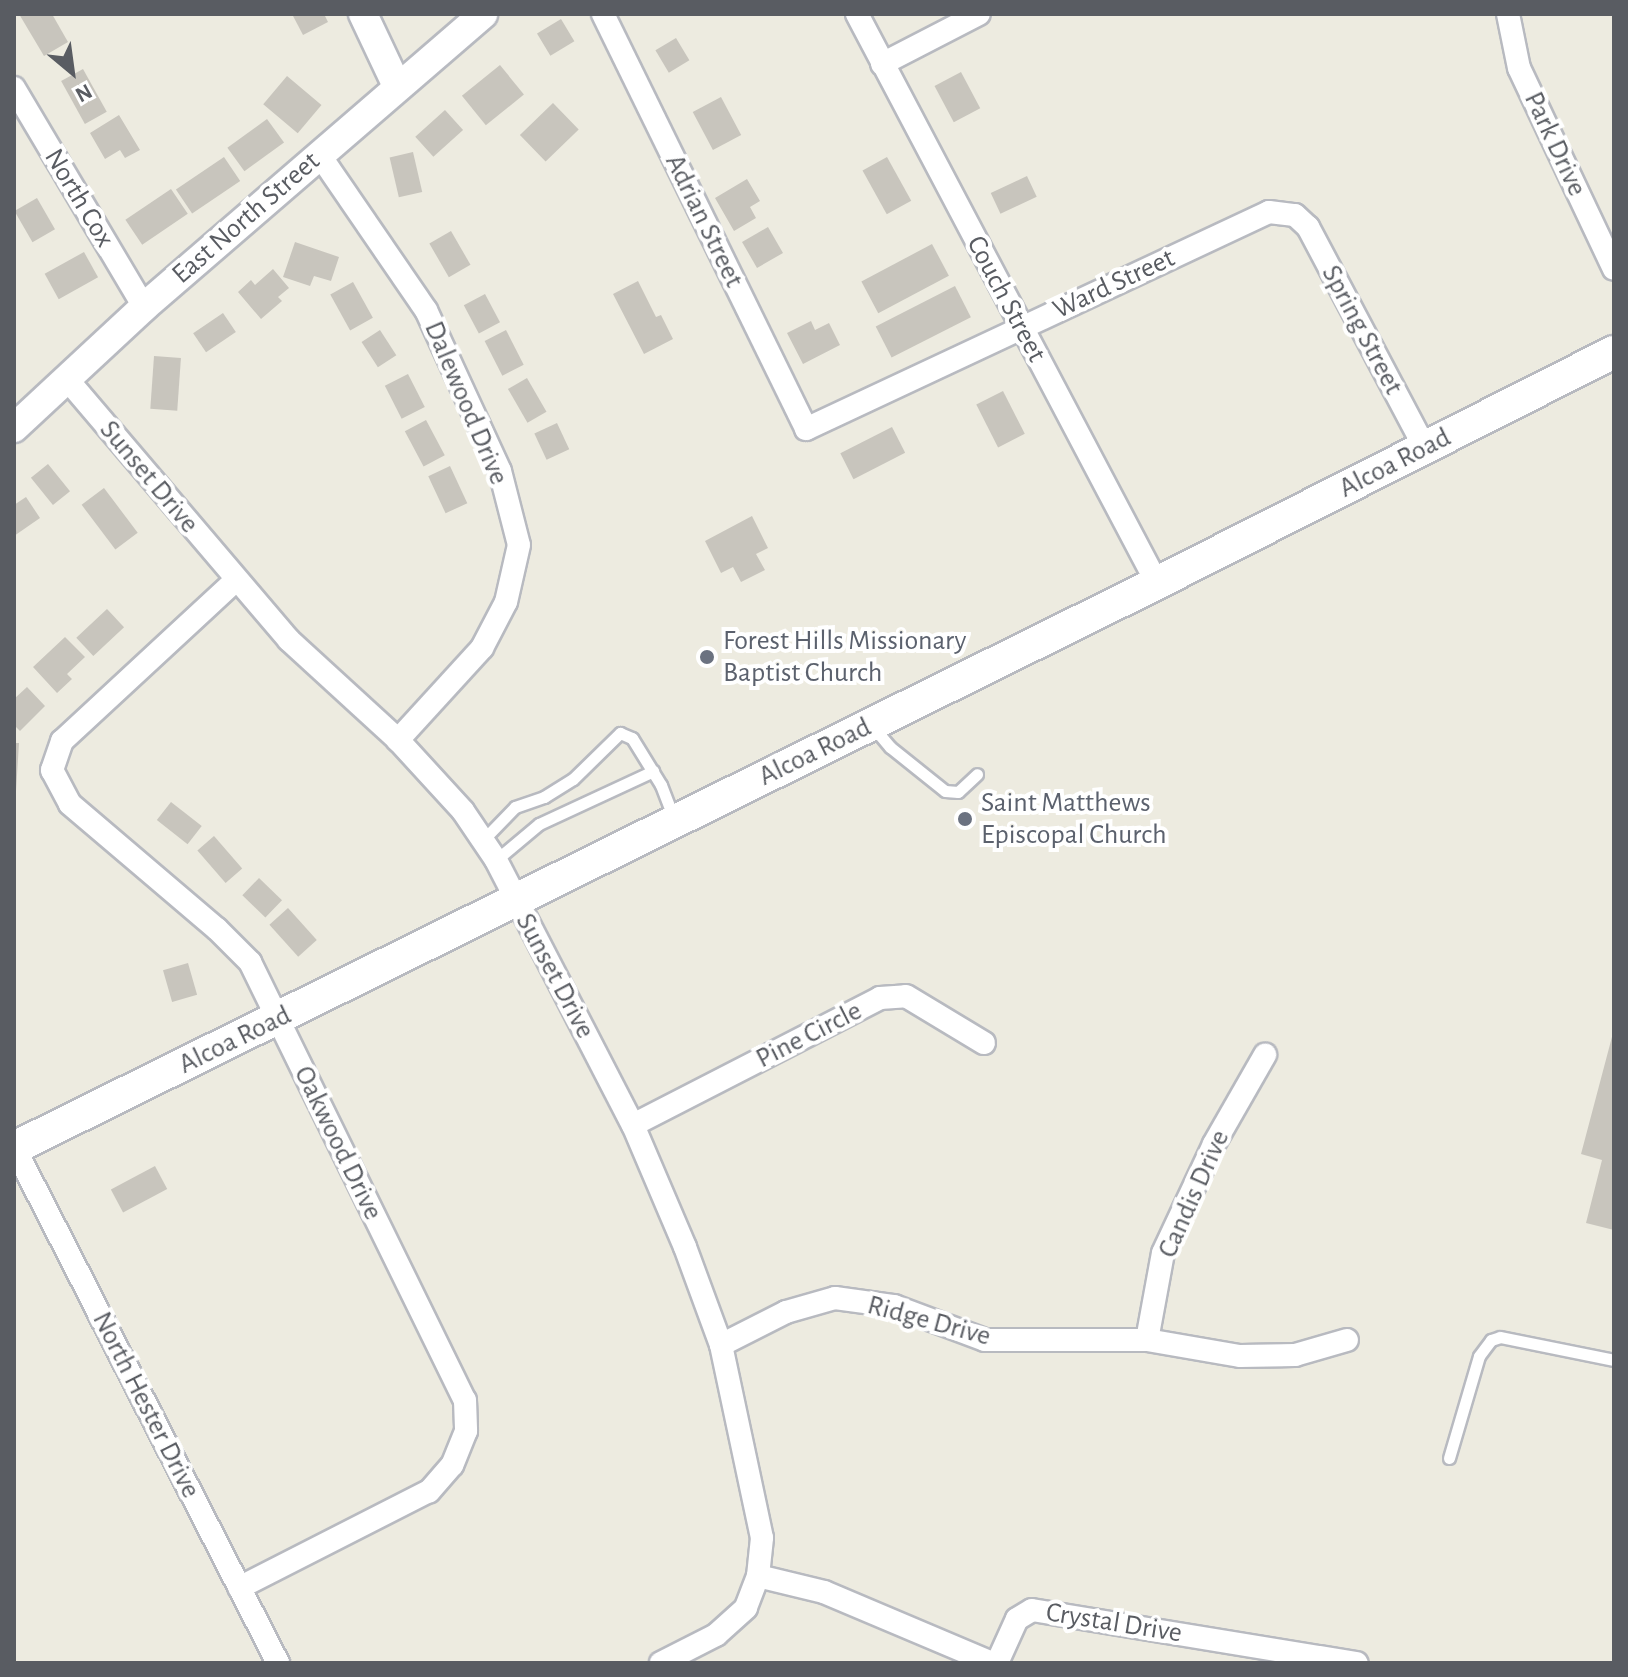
<!DOCTYPE html>
<html>
<head>
<meta charset="utf-8">
<style>
	body { margin:0 }
	#map { position:relative; width:1628px; height:1677px; overflow:hidden; background:#edebe0; font-family:"Alegreya Sans",sans-serif }
	div>[style] { position:absolute }
	.building>* { inset:0; background:#c8c5bd; transform-origin:0 0 }
	.roads { filter:drop-shadow(2px 0 #b8bac0) drop-shadow(-2px 0 #b8bac0) drop-shadow(0 2px #b8bac0) drop-shadow(0 -2px #b8bac0) }
	.service>* { height:11px; margin:-5.5px; padding:0 5.5px; transform-origin:5.5px; border-radius:5.5px; background:#fff }
	.minor>* { height:22px; margin:-11px; padding:0 11px; transform-origin:11px; border-radius:11px; background:#fff }
	.tertiary>* { height:28px; margin:-14px; padding:0 14px; transform-origin:14px; border-radius:14px; background:#fff }
	.secondary>* { height:32px; margin:-16px; padding:0 16px; transform-origin:16px; border-radius:16px; background:#fff }
	.dots>* { width:22px; height:22px; translate:-50% -50%; box-sizing:border-box; border:4px solid #fff; border-radius:50% }
	span { translate:-50% -50%; white-space:nowrap; text-align:center; line-height:1.15; -webkit-text-stroke:8px #fff; paint-order:stroke }
	.street-label { font-size:28px; color:#595c62 }
	.worship-label { font-size:28px; color:#5b616d }
	.left { translate:0 -50%; text-align:left }
	.frame { position:absolute; inset:0; border:16px solid #595c62; pointer-events:none }
	.north { position:absolute; left:32px; top:32px; width:80px; height:80px; -webkit-text-stroke:6px #fff; paint-order:stroke; rotate:151deg; font-size:22px; font-weight:700; line-height:32px; text-align:center; color:#595c62 }
	.north::after { content:''; display:block; margin:auto; width:28px; height:36px; background:#595c62; clip-path:polygon(50% 0,100% 100%,50% 72%,0 100%) }
</style>
</head>
<body>
<div id="map">
	<div class="building">
		<i style="clip-path:polygon(19px 14px,52px 14px,68px 42px,44px 56px)"></i>
		<i style="clip-path:polygon(292px 14px,324px 14px,328px 22px,303px 35px)"></i>
		<i style="left:561px;top:19px;width:26px;height:28px;rotate:59deg"></i>
		<i style="left:676px;top:38px;width:26px;height:24px;rotate:59deg"></i>
		<i style="left:500px;top:65px;width:38px;height:49px;rotate:51deg"></i>
		<i style="left:83px;top:69px;width:49px;height:25px;rotate:61deg"></i>
		<i style="left:961px;top:72px;width:41px;height:30px;rotate:62deg"></i>
		<i style="left:287px;top:76px;width:45px;height:37px;rotate:40deg"></i>
		<i style="left:721px;top:97px;width:43px;height:32px;rotate:62deg"></i>
		<i style="left:553px;top:103px;width:37px;height:46px;rotate:46deg"></i>
		<i style="left:445px;top:110px;width:27px;height:40px;rotate:48deg"></i>
		<i style="clip-path:polygon(119px 115px,140px 150px,125px 158px,120px 150px,105px 159px,90px 133px)"></i>
		<i style="left:267px;top:119px;width:29px;height:49px;rotate:54deg"></i>
		<i style="left:413px;top:152px;width:41px;height:24px;rotate:77deg"></i>
		<i style="left:224px;top:157px;width:29px;height:58px;rotate:56deg"></i>
		<i style="left:887px;top:157px;width:50px;height:28px;rotate:61deg"></i>
		<i style="left:1027px;top:176px;width:23px;height:40px;rotate:65deg"></i>
		<i style="clip-path:polygon(747px 179px,760px 201px,750px 207px,756px 218px,734px 231px,715px 198px)"></i>
		<i style="left:171px;top:189px;width:30px;height:55px;rotate:56deg"></i>
		<i style="left:37px;top:198px;width:36px;height:26px;rotate:60deg"></i>
		<i style="left:768px;top:227px;width:30px;height:30px;rotate:60deg"></i>
		<i style="left:451px;top:231px;width:39px;height:25px;rotate:60deg"></i>
		<i style="clip-path:polygon(295px 242px,339px 257px,331px 281px,314px 276px,310px 286px,283px 277px)"></i>
		<i style="left:932px;top:244px;width:36px;height:80px;rotate:62deg"></i>
		<i style="left:84px;top:252px;width:29px;height:45px;rotate:61deg"></i>
		<i style="clip-path:polygon(273px 269px,289px 288px,278px 297px,282px 301px,261px 319px,238px 292px,251px 280px,255px 285px)"></i>
		<i style="clip-path:polygon(638px 281px,656px 317px,661px 315px,673px 339px,644px 354px,613px 294px)"></i>
		<i style="left:353px;top:282px;width:41px;height:26px;rotate:61deg"></i>
		<i style="left:955px;top:286px;width:35px;height:89px;rotate:63deg"></i>
		<i style="left:485px;top:294px;width:32px;height:24px;rotate:62deg"></i>
		<i style="left:223px;top:313px;width:23px;height:36px;rotate:56deg"></i>
		<i style="clip-path:polygon(811px 321px,815px 330px,829px 323px,840px 345px,803px 364px,787px 333px)"></i>
		<i style="left:380px;top:330px;width:30px;height:22px;rotate:57deg"></i>
		<i style="left:506px;top:330px;width:39px;height:24px;rotate:63deg"></i>
		<i style="left:154px;top:356px;width:27px;height:53px;rotate:4deg"></i>
		<i style="left:408px;top:374px;width:37px;height:26px;rotate:63deg"></i>
		<i style="left:527px;top:378px;width:39px;height:22px;rotate:60deg"></i>
		<i style="left:1003px;top:391px;width:48px;height:30px;rotate:63deg"></i>
		<i style="left:426px;top:420px;width:40px;height:24px;rotate:62deg"></i>
		<i style="left:557px;top:423px;width:29px;height:25px;rotate:65deg"></i>
		<i style="left:892px;top:427px;width:29px;height:58px;rotate:63deg"></i>
		<i style="left:48px;top:464px;width:35px;height:22px;rotate:51deg"></i>
		<i style="left:450px;top:466px;width:41px;height:24px;rotate:65deg"></i>
		<i style="left:104px;top:488px;width:56px;height:28px;rotate:53deg"></i>
		<i style="clip-path:polygon(26px 497px,40px 518px,14px 536px,14px 505px)"></i>
		<i style="clip-path:polygon(752px 516px,768px 548px,756px 554px,765px 570px,741px 582px,733px 567px,721px 573px,705px 541px)"></i>
		<i style="left:107px;top:609px;width:25px;height:42px;rotate:47deg"></i>
		<i style="clip-path:polygon(65px 637px,85px 657px,67px 674px,72px 679px,57px 693px,33px 667px)"></i>
		<i style="clip-path:polygon(27px 687px,45px 706px,20px 731px,14px 725px,14px 699px)"></i>
		<i style="clip-path:polygon(14px 743px,19px 743px,16px 791px,14px 791px)"></i>
		<i style="left:171px;top:802px;width:39px;height:23px;rotate:38deg"></i>
		<i style="left:214px;top:836px;width:43px;height:22px;rotate:49deg"></i>
		<i style="left:259px;top:878px;width:32px;height:24px;rotate:44deg"></i>
		<i style="left:288px;top:908px;width:43px;height:25px;rotate:48deg"></i>
		<i style="left:188px;top:963px;width:33px;height:26px;rotate:74deg"></i>
		<i style="clip-path:polygon(1613px 1033px,1614px 1033px,1614px 1230px,1586px 1223px,1602px 1160px,1581px 1154px)"></i>
		<i style="left:155px;top:1166px;width:26px;height:50px;rotate:62deg"></i>
	</div>
	<div class="roads">
		<div class="service">
			<i style="left:874px;top:728px;width:25px;rotate:50deg"></i>
			<i style="left:890px;top:747px;width:70px;rotate:38.7deg"></i>
			<i style="left:945px;top:791px;width:13px;rotate:4deg"></i>
			<i style="left:958px;top:792px;width:26px;rotate:-43deg"></i>
			<i style="left:483px;top:840px;width:46px;rotate:-45.9deg"></i>
			<i style="left:515px;top:807px;width:31px;rotate:-19deg"></i>
			<i style="left:544px;top:797px;width:34px;rotate:-32deg"></i>
			<i style="left:573px;top:779px;width:66px;rotate:-44.4deg"></i>
			<i style="left:620px;top:733px;width:13px;rotate:23deg"></i>
			<i style="left:632px;top:738px;width:55px;rotate:58.3deg"></i>
			<i style="left:661px;top:785px;width:34px;rotate:69deg"></i>
			<i style="left:496px;top:860px;width:56px;rotate:-39.9deg"></i>
			<i style="left:539px;top:824px;width:126px;rotate:-24.9deg"></i>
			<i style="left:1449px;top:1458px;width:106px;rotate:-73.6deg"></i>
			<i style="left:1479px;top:1356px;width:20px;rotate:-53deg"></i>
			<i style="left:1491px;top:1340px;width:9px;rotate:-18deg"></i>
			<i style="left:1500px;top:1337px;width:116px;rotate:11.4deg"></i>
		</div>
		<div class="minor">
			<i style="left:603px;top:14px;width:462px;rotate:63.9deg"></i>
			<i style="left:806px;top:429px;width:511px;rotate:-25.11deg"></i>
			<i style="left:1269px;top:212px;width:26px;rotate:7deg"></i>
			<i style="left:1295px;top:215px;width:18px;rotate:43deg"></i>
			<i style="left:1308px;top:227px;width:250px;rotate:62.1deg"></i>
			<i style="left:857px;top:14px;width:643px;rotate:62.2deg"></i>
			<i style="left:1508px;top:14px;width:55px;rotate:78.5deg"></i>
			<i style="left:1519px;top:68px;width:222px;rotate:64.7deg"></i>
			<i style="left:882px;top:64px;width:109px;rotate:-27.3deg"></i>
			<i style="left:14px;top:88px;width:255px;rotate:59.3deg"></i>
			<i style="left:319px;top:154px;width:189px;rotate:55.6deg"></i>
			<i style="left:426px;top:310px;width:177px;rotate:65.3deg"></i>
			<i style="left:500px;top:471px;width:76px;rotate:75.6deg"></i>
			<i style="left:519px;top:545px;width:58px;rotate:102.8deg"></i>
			<i style="left:506px;top:602px;width:52px;rotate:117.6deg"></i>
			<i style="left:482px;top:648px;width:125px;rotate:132.4deg"></i>
			<i style="left:66px;top:378px;width:344px;rotate:49.6deg"></i>
			<i style="left:289px;top:640px;width:148px;rotate:42.5deg"></i>
			<i style="left:398px;top:740px;width:96px;rotate:47.5deg"></i>
			<i style="left:463px;top:811px;width:59px;rotate:56deg"></i>
			<i style="left:496px;top:860px;width:298px;rotate:62.7deg"></i>
			<i style="left:633px;top:1125px;width:133px;rotate:66.9deg"></i>
			<i style="left:685px;top:1247px;width:104px;rotate:69.8deg"></i>
			<i style="left:721px;top:1345px;width:197px;rotate:78deg"></i>
			<i style="left:762px;top:1538px;width:38px;rotate:96deg"></i>
			<i style="left:758px;top:1576px;width:34px;rotate:111deg"></i>
			<i style="left:746px;top:1608px;width:40px;rotate:138deg"></i>
			<i style="left:716px;top:1635px;width:62px;rotate:153deg"></i>
			<i style="left:236px;top:580px;width:237px;rotate:137.2deg"></i>
			<i style="left:62px;top:741px;width:31px;rotate:109deg"></i>
			<i style="left:52px;top:770px;width:38px;rotate:62deg"></i>
			<i style="left:70px;top:804px;width:193px;rotate:40.4deg"></i>
			<i style="left:217px;top:929px;width:47px;rotate:45deg"></i>
			<i style="left:250px;top:962px;width:488px;rotate:63.9deg"></i>
			<i style="left:465px;top:1400px;width:31px;rotate:88deg"></i>
			<i style="left:466px;top:1431px;width:37px;rotate:112deg"></i>
			<i style="left:452px;top:1465px;width:35px;rotate:131deg"></i>
			<i style="left:429px;top:1491px;width:213px;rotate:153deg"></i>
			<i style="left:633px;top:1125px;width:278px;rotate:-27.2deg"></i>
			<i style="left:880px;top:998px;width:26px;rotate:-4deg"></i>
			<i style="left:906px;top:996px;width:91px;rotate:31.1deg"></i>
			<i style="left:14px;top:1147px;width:580px;rotate:62.9deg"></i>
			<i style="left:1147px;top:1340px;width:88px;rotate:-79.6deg"></i>
			<i style="left:1163px;top:1253px;width:120px;rotate:-64.9deg"></i>
			<i style="left:1214px;top:1144px;width:103px;rotate:-60.2deg"></i>
			<i style="left:721px;top:1345px;width:73px;rotate:-26.9deg"></i>
			<i style="left:786px;top:1312px;width:51px;rotate:-15.9deg"></i>
			<i style="left:835px;top:1298px;width:60px;rotate:7.7deg"></i>
			<i style="left:894px;top:1306px;width:97px;rotate:20.5deg"></i>
			<i style="left:985px;top:1340px;width:162px"></i>
			<i style="left:1147px;top:1340px;width:94px;rotate:9.8deg"></i>
			<i style="left:1240px;top:1356px;width:55px;rotate:-1deg"></i>
			<i style="left:1295px;top:1355px;width:54px;rotate:-16.1deg"></i>
			<i style="left:758px;top:1576px;width:68px;rotate:13.6deg"></i>
			<i style="left:824px;top:1592px;width:182px;rotate:22.9deg"></i>
			<i style="left:997px;top:1663px;width:48px;rotate:-65.6deg"></i>
			<i style="left:1017px;top:1619px;width:17px;rotate:-31deg"></i>
			<i style="left:1032px;top:1610px;width:329px;rotate:9.3deg"></i>
		</div>
		<div class="tertiary">
			<i style="left:363px;top:14px;width:80px;rotate:64.7deg"></i>
			<i style="left:14px;top:428px;width:178px;rotate:-42.9deg"></i>
			<i style="left:144px;top:307px;width:448px;rotate:-40.8deg"></i>
		</div>
		<div class="secondary">
			<i style="left:14px;top:1148px;width:1275px;rotate:-26.3deg"></i>
			<i style="left:1157px;top:583px;width:512px;rotate:-26.82deg"></i>
		</div>
	</div>
	<div class="dots">
		<i style="left:707px;top:657px;background:#6b7280"></i>
		<i style="left:965px;top:819px;background:#6b7280"></i>
	</div>
	<div class="street-label">
		<span style="left:1555px;top:144px;rotate:65deg">Park Drive</span>
		<span style="left:79px;top:198px;rotate:59deg">North Cox</span>
		<span style="left:246px;top:218px;rotate:-41deg">East North Street</span>
		<span style="left:704px;top:221px;rotate:64deg">Adrian Street</span>
		<span style="left:1114px;top:284px;rotate:-25deg">Ward Street</span>
		<span style="left:1006px;top:299px;rotate:62deg">Couch Street</span>
		<span style="left:1362px;top:330px;rotate:62deg">Spring Street</span>
		<span style="left:466px;top:403px;rotate:67deg">Dalewood Drive</span>
		<span style="left:1395px;top:463px;rotate:-27deg">Alcoa Road</span>
		<span style="left:149px;top:477px;rotate:50deg">Sunset Drive</span>
		<span style="left:815px;top:752px;rotate:-26deg">Alcoa Road</span>
		<span style="left:555px;top:976px;rotate:62deg">Sunset Drive</span>
		<span style="left:809px;top:1035px;rotate:-27deg">Pine Circle</span>
		<span style="left:235px;top:1040px;rotate:-26deg">Alcoa Road</span>
		<span style="left:338px;top:1143px;rotate:64deg">Oakwood Drive</span>
		<span style="left:1194px;top:1194px;rotate:-66deg">Candis Drive</span>
		<span style="left:929px;top:1321px;rotate:15deg">Ridge Drive</span>
		<span style="left:146px;top:1405px;rotate:63deg">North Hester Drive</span>
		<span style="left:1114px;top:1623px;rotate:9deg">Crystal Drive</span>
	</div>
	<div class="worship-label">
		<span class="left" style="left:723px;top:657px">Forest Hills Missionary<br>Baptist Church</span>
		<span class="left" style="left:981px;top:819px">Saint Matthews<br>Episcopal Church</span>
	</div>
	<div class="frame"></div>
	<div class="north">N</div>
</div>
</body>
</html>
